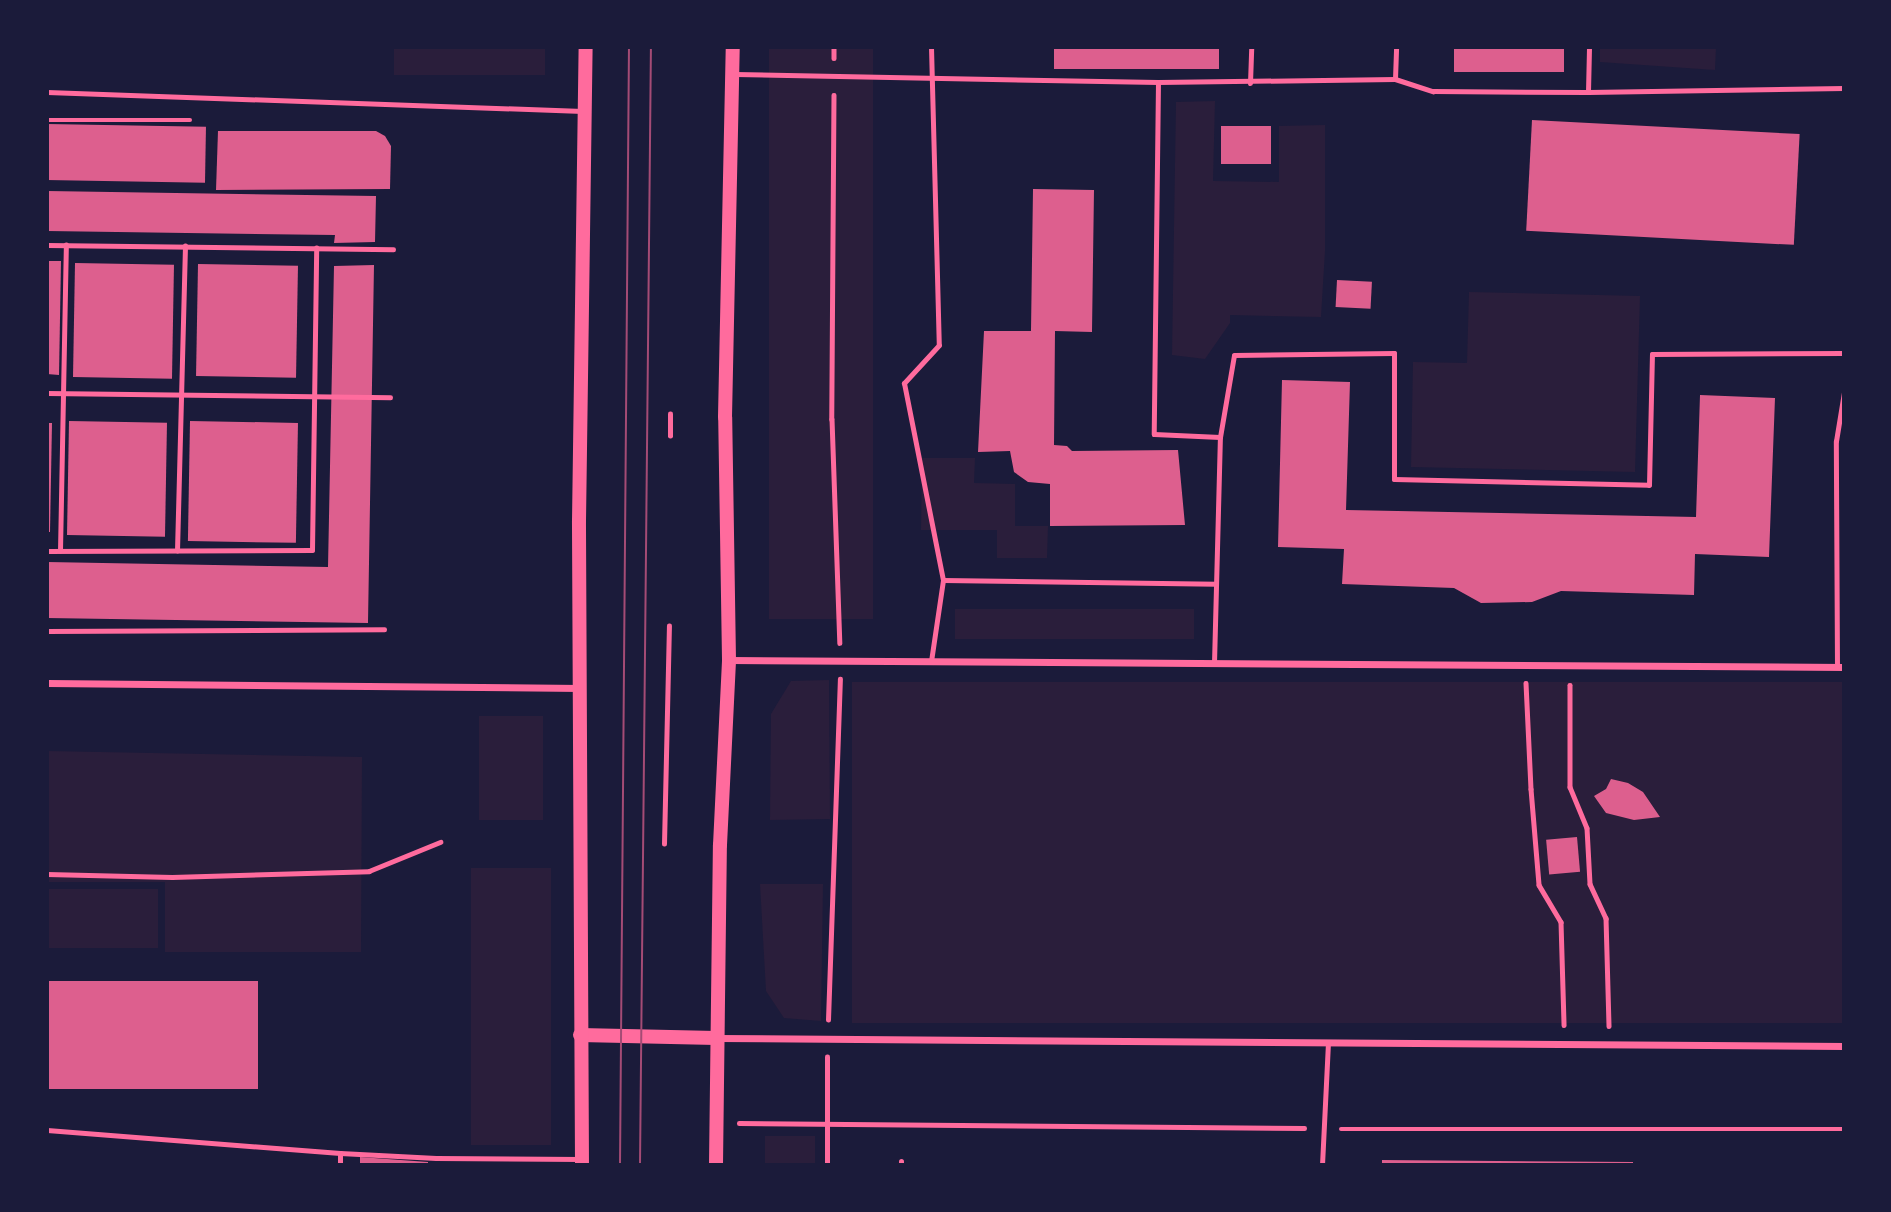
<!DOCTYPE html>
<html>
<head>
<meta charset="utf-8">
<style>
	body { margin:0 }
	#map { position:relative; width:1891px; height:1212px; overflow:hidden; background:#1b1b3a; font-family:"Noto Sans",sans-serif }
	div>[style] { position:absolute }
	.green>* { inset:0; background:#2a1e3b; transform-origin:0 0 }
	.building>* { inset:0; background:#dd5f8e; transform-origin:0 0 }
	.path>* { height:4.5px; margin:-2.25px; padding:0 2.25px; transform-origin:2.25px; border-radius:2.25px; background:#ff6b9d }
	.service>* { height:5px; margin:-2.5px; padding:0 2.5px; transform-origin:2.5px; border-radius:2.5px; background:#ff6b9d }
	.minor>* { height:7px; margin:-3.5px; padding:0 3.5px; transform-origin:3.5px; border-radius:3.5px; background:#ff6b9d }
	.secondary>* { height:14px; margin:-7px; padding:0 7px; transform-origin:7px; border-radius:7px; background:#ff6b9d }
	.tram>* { height:2px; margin:-1px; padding:0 1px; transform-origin:1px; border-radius:1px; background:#a44b75 }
	span { translate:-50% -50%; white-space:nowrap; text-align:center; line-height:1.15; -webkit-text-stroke:7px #1b1b3a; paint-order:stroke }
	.frame { position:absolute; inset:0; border:49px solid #1b1b3a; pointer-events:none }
</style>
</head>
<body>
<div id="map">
	<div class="green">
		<i style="left:394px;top:47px;width:151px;height:28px"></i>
		<i style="left:769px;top:47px;width:104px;height:572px"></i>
		<i style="clip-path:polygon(1600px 47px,1716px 47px,1715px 70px,1600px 62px)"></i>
		<i style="clip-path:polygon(1215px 101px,1213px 181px,1279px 182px,1279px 126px,1325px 125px,1325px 251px,1321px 317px,1230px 315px,1230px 323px,1205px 359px,1172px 355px,1176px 102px)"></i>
		<i style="clip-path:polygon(1469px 292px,1640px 296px,1635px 472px,1411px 467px,1413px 362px,1467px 363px)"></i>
		<i style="clip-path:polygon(922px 458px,975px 458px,974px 483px,1015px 484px,1015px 526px,1048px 526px,1047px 558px,997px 558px,997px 530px,921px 530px)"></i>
		<i style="left:1194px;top:609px;width:30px;height:239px;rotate:90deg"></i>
		<i style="clip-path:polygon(829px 680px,830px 819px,770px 820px,771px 714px,791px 681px)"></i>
		<i style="left:852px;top:682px;width:992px;height:341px"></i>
		<i style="left:479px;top:716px;width:64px;height:104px"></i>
		<i style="clip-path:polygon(47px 751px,362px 757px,361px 952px,165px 952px,165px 882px,47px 882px)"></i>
		<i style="left:471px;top:868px;width:80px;height:277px"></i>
		<i style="clip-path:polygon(760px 884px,823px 884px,821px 1021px,784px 1018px,766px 991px)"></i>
		<i style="left:47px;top:889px;width:111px;height:59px"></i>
		<i style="left:765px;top:1136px;width:50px;height:29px"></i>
	</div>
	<div class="building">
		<i style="left:1054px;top:47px;width:165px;height:22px"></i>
		<i style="left:1454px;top:47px;width:110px;height:25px"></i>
		<i style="left:1532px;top:120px;width:268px;height:111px;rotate:3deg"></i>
		<i style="left:47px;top:124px;width:159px;height:56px;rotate:1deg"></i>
		<i style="left:1221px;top:126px;width:50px;height:38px"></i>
		<i style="clip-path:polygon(218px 131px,376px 131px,385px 136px,391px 146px,390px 189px,216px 190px)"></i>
		<i style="clip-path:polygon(1033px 189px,1094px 190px,1092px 332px,1055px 331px,1054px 445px,1067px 446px,1072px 451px,1178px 450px,1185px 525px,1050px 526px,1050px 484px,1028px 482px,1014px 472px,1010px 451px,978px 452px,984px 331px,1031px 331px)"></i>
		<i style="clip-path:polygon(47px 191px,376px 196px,375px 242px,334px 243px,335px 235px,47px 231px)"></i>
		<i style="clip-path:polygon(47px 261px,61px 261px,59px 375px,47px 374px)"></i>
		<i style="left:75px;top:263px;width:99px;height:114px;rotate:1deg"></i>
		<i style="left:198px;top:264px;width:100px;height:112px;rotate:1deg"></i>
		<i style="clip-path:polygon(374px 265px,368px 623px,47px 618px,47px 562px,328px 567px,334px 266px)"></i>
		<i style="left:1337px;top:280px;width:35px;height:27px;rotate:3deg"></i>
		<i style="clip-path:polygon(1282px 380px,1350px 382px,1346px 510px,1696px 517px,1700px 395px,1775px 398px,1769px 557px,1695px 554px,1694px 595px,1561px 591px,1532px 602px,1481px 603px,1454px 588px,1342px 584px,1344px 549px,1278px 547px)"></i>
		<i style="left:69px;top:421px;width:98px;height:114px;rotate:1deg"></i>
		<i style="left:190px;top:421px;width:108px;height:120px;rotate:1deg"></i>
		<i style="clip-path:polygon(47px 423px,52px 423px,50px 532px,47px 532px)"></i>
		<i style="clip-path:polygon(1611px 779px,1628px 783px,1643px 792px,1660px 817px,1634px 820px,1606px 813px,1594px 796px,1606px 789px)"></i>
		<i style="left:1577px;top:837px;width:35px;height:31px;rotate:85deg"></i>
		<i style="left:47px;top:981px;width:211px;height:108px"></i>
		<i style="clip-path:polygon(360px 1157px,428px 1162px,428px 1165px,360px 1165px)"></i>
		<i style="clip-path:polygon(1382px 1160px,1633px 1162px,1633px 1165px,1382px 1165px)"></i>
	</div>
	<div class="path">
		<i style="left:834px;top:47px;width:11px;rotate:90deg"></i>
		<i style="left:834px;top:95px;width:324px;rotate:90.4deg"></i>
		<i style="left:832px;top:419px;width:224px;rotate:88deg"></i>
		<i style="left:47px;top:120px;width:143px"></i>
		<i style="left:47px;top:245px;width:346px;rotate:0.7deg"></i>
		<i style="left:47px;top:393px;width:343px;rotate:0.7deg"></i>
		<i style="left:670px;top:436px;width:22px;rotate:-90deg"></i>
		<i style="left:47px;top:551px;width:265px;rotate:-0.2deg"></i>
		<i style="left:312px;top:550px;width:302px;rotate:-89.2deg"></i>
		<i style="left:60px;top:551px;width:306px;rotate:-88.9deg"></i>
		<i style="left:177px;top:551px;width:305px;rotate:-88.5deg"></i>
		<i style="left:47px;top:631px;width:337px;rotate:-0.3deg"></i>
		<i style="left:1526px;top:683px;width:106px;rotate:87.3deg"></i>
		<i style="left:1531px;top:789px;width:96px;rotate:85.2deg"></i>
		<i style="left:1539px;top:885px;width:43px;rotate:59.3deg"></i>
		<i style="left:1561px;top:922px;width:103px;rotate:88.3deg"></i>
		<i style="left:1570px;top:685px;width:102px;rotate:90deg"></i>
		<i style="left:1570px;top:787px;width:44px;rotate:67.5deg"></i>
		<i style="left:1587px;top:828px;width:56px;rotate:86.9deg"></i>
		<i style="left:1590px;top:884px;width:38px;rotate:65deg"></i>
		<i style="left:1606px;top:918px;width:108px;rotate:88.4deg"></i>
		<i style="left:664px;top:844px;width:218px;rotate:-88.7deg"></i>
		<i style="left:47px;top:874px;width:125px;rotate:1.4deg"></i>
		<i style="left:172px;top:877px;width:197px;rotate:-1.7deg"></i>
		<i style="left:369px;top:871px;width:77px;rotate:-22.2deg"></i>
		<i style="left:828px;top:1020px;width:341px;rotate:-88deg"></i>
		<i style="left:739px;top:1123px;width:565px;rotate:0.51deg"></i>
		<i style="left:1341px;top:1129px;width:503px"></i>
		<i style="left:827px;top:1165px;width:108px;rotate:-90deg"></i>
	</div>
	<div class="service">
		<i style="left:931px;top:47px;width:298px;rotate:88.5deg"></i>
		<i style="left:939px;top:345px;width:52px;rotate:132.6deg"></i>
		<i style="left:904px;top:383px;width:201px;rotate:78.8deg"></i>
		<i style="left:943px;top:580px;width:82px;rotate:98.4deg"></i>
		<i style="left:735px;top:74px;width:423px;rotate:1.1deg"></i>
		<i style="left:1158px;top:82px;width:237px;rotate:-0.7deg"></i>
		<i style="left:1395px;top:79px;width:32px;rotate:-88deg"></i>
		<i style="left:1395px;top:79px;width:40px;rotate:18deg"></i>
		<i style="left:1433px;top:91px;width:155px;rotate:0.4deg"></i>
		<i style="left:1588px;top:92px;width:256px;rotate:-0.9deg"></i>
		<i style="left:1158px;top:82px;width:352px;rotate:90.7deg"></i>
		<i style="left:1154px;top:434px;width:66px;rotate:2.6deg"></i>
		<i style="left:1250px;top:83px;width:36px;rotate:-88deg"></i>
		<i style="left:47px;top:92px;width:536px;rotate:2.03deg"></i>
		<i style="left:1588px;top:92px;width:45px;rotate:-88.7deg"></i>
		<i style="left:943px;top:580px;width:273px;rotate:0.8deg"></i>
		<i style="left:1214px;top:663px;width:226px;rotate:-88.5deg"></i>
		<i style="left:1220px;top:437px;width:83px;rotate:-80.3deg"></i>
		<i style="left:1234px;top:355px;width:160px;rotate:-0.7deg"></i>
		<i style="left:1394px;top:353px;width:126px;rotate:90deg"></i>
		<i style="left:1394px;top:479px;width:255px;rotate:1.3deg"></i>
		<i style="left:1649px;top:485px;width:131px;rotate:-88.7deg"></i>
		<i style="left:1652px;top:354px;width:192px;rotate:-0.3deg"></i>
		<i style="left:1837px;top:667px;width:226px;rotate:-90.3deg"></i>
		<i style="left:1836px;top:441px;width:50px;rotate:-80.7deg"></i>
		<i style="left:47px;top:1130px;width:294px;rotate:4.5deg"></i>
		<i style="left:340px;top:1153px;width:12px;rotate:90deg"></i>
		<i style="left:340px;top:1153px;width:96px;rotate:3deg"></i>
		<i style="left:436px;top:1158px;width:145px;rotate:0.4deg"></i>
		<i style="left:901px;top:1161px;width:4px;rotate:90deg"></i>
		<i style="left:1322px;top:1165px;width:123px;rotate:-87.2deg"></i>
	</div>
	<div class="minor">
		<i style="left:729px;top:660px;width:1115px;rotate:0.36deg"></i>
		<i style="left:47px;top:683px;width:534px;rotate:0.54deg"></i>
		<i style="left:717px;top:1038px;width:1127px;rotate:0.41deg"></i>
	</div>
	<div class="secondary">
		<i style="left:580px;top:1035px;width:136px;rotate:1.3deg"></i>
		<i style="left:582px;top:1165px;width:644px;rotate:-90.27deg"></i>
		<i style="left:579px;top:521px;width:474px;rotate:-89.2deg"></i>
		<i style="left:716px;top:1165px;width:320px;rotate:-89.3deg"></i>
		<i style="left:720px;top:845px;width:185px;rotate:-87.2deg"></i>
		<i style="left:729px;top:660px;width:243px;rotate:-90.9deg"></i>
		<i style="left:725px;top:417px;width:370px;rotate:-88.8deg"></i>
	</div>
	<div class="tram">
		<i style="left:620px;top:1165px;width:1118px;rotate:-89.54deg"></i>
		<i style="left:640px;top:1165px;width:1118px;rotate:-89.44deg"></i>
	</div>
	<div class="frame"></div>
</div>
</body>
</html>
